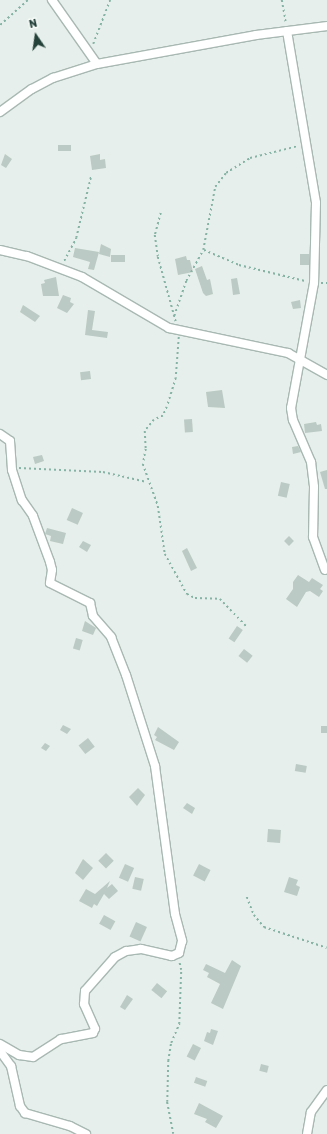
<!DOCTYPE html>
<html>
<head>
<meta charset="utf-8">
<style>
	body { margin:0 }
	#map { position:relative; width:327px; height:1134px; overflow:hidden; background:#e6efeb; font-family:Rubik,sans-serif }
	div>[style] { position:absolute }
	.building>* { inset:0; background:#bbcac4; transform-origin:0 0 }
	.path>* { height:1.5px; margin-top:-0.75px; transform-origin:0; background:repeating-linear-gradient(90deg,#86b3a5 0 2px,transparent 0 5px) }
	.roads { filter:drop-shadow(1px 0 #a8b8b2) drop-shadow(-1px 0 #a8b8b2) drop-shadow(0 1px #a8b8b2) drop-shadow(0 -1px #a8b8b2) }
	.street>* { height:8px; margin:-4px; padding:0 4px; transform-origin:4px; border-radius:4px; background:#fff }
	span { translate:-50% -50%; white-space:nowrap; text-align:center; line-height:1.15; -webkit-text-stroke:3px #f7fbf9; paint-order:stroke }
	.north { position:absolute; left:16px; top:16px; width:40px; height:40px; -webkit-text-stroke:3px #f7fbf9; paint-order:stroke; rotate:347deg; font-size:11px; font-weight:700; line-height:16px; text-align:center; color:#24423a }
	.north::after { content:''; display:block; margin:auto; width:14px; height:18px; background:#24423a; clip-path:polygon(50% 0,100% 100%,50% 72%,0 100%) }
</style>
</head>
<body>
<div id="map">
	<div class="building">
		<i style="left:58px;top:145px;width:13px;height:6px"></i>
		<i style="clip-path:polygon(5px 154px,12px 159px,6px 168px,1px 165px)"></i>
		<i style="clip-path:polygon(100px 154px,100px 160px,105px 159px,106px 168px,92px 170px,90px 156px)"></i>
		<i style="clip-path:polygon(101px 244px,111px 249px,110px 257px,99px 254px)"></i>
		<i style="clip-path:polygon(75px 248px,99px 252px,94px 270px,88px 269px,90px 262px,73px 257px)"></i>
		<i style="left:300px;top:254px;width:9px;height:11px"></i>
		<i style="left:111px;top:255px;width:14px;height:7px"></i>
		<i style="clip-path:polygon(186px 256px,187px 260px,190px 260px,193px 272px,178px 275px,175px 259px)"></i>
		<i style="clip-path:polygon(202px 266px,207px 280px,210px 279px,213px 294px,206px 296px,203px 293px,195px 269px)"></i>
		<i style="clip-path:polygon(56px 277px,59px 296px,43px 296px,41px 284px,45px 283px,44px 280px)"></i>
		<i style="clip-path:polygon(237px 278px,240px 294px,233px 295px,231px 279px)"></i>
		<i style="clip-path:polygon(63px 295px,71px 298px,70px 302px,74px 304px,67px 313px,57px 308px)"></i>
		<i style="clip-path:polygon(300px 300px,301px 308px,293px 309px,291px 302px)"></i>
		<i style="clip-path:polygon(23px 305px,40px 316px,35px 322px,20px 312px)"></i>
		<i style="clip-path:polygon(88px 310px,95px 311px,92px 330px,108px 332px,107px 338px,85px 335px)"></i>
		<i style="left:90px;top:371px;width:8px;height:10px;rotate:83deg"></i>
		<i style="clip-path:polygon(222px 390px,225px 408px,208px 407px,206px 392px)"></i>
		<i style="left:192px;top:419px;width:13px;height:8px;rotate:86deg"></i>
		<i style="clip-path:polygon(316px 422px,317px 425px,321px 424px,322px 431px,305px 433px,304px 424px)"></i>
		<i style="clip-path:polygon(298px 446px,301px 452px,293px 454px,292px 447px)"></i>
		<i style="clip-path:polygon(42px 455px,44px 461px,35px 464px,33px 457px)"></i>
		<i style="clip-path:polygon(327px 470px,327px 489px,325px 489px,320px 472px)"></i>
		<i style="left:281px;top:482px;width:9px;height:14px;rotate:13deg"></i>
		<i style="left:72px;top:508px;width:12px;height:13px;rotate:24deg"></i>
		<i style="clip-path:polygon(47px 528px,66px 533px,63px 544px,50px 541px,51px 536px,45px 534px)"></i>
		<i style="left:289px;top:536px;width:7px;height:7px;rotate:45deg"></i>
		<i style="clip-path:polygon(83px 541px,91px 545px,87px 552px,79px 547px)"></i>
		<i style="clip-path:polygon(187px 548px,197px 568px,191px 571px,182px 551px)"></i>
		<i style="clip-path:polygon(298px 575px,309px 582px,312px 578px,323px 585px,320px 589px,323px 591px,319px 597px,310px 591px,306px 592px,297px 607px,286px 599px,293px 589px,293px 582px)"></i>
		<i style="clip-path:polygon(85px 621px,96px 628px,93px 635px,82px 631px)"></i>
		<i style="left:237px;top:626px;width:7px;height:15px;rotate:34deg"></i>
		<i style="left:76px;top:638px;width:7px;height:11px;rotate:16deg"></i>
		<i style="left:244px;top:649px;width:11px;height:9px;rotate:38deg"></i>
		<i style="clip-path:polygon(63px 725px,71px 729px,67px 734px,60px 730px)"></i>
		<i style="left:321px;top:726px;width:6px;height:7px"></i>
		<i style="clip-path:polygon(158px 727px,179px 742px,174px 750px,155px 740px,157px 737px,154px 735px)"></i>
		<i style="left:88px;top:738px;width:11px;height:12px;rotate:52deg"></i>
		<i style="clip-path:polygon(45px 743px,50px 746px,46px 751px,41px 748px)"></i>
		<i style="left:296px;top:764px;width:11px;height:7px;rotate:10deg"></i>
		<i style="clip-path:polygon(138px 788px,145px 795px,137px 806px,129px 797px)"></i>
		<i style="clip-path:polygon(187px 803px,195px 808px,192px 814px,183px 808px)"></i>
		<i style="left:268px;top:829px;width:13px;height:13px;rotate:4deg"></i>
		<i style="left:106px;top:853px;width:11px;height:11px;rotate:45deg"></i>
		<i style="clip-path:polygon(83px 859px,93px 868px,83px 880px,75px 873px)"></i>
		<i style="left:125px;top:864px;width:10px;height:15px;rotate:24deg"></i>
		<i style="left:199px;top:864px;width:13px;height:13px;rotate:27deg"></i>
		<i style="left:135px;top:877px;width:9px;height:12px;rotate:13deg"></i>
		<i style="clip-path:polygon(289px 877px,298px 880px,296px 885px,300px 887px,297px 896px,284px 892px)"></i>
		<i style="clip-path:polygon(110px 881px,107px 888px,112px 884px,118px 891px,109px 899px,104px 894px,97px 906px,94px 904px,92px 908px,79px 901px,86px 889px,95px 894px)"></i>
		<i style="left:104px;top:915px;width:13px;height:10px;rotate:29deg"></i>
		<i style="left:136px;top:922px;width:12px;height:16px;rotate:24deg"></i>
		<i style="clip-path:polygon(232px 960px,241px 966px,223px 1009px,211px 1003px,220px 984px,207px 977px,209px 973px,203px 970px,206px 964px,225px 973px)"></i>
		<i style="left:157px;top:983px;width:13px;height:9px;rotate:39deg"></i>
		<i style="clip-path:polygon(127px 995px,133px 999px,125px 1010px,120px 1007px)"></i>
		<i style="clip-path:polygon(211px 1029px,218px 1031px,213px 1045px,204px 1041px,207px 1032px,210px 1033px)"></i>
		<i style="left:193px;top:1044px;width:9px;height:14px;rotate:27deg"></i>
		<i style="left:261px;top:1064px;width:8px;height:7px;rotate:14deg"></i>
		<i style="left:196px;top:1077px;width:12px;height:6px;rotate:20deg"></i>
		<i style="clip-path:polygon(199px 1103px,223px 1116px,216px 1128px,205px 1122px,207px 1119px,194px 1114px)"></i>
	</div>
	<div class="path">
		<i style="left:282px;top:0;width:23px;rotate:80deg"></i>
		<i style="left:0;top:25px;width:38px;rotate:-42deg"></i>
		<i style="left:93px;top:44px;width:47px;rotate:-68.9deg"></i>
		<i style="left:161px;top:213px;width:23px;rotate:105deg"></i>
		<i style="left:155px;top:235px;width:22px;rotate:82deg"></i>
		<i style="left:158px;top:257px;width:67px;rotate:74.5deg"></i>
		<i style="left:204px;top:250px;width:38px;rotate:23deg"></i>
		<i style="left:239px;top:265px;width:68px;rotate:13.6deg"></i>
		<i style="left:64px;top:261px;width:26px;rotate:-62deg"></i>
		<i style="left:76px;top:238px;width:64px;rotate:-76.4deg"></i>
		<i style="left:321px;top:283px;width:6px"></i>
		<i style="left:174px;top:316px;width:37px;rotate:-71deg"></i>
		<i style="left:186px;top:281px;width:35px;rotate:-61deg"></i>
		<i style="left:203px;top:250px;width:64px;rotate:-79.2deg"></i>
		<i style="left:215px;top:187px;width:18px;rotate:-52deg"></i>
		<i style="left:226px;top:173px;width:28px;rotate:-32deg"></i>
		<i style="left:250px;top:158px;width:49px;rotate:-14deg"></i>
		<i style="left:179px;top:337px;width:41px;rotate:94.2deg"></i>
		<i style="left:176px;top:378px;width:30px;rotate:107deg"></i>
		<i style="left:167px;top:407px;width:10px;rotate:114deg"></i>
		<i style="left:163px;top:416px;width:10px;rotate:156deg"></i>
		<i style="left:154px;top:420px;width:14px;rotate:129deg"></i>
		<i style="left:145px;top:431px;width:18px;rotate:87deg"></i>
		<i style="left:146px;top:449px;width:15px;rotate:101deg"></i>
		<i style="left:143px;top:464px;width:45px;rotate:70.3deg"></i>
		<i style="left:158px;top:506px;width:49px;rotate:81.7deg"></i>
		<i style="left:165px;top:554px;width:46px;rotate:61.2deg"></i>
		<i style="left:187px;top:594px;width:9px;rotate:27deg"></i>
		<i style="left:195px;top:598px;width:25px;rotate:2deg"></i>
		<i style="left:220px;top:599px;width:39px;rotate:46deg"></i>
		<i style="left:19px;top:468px;width:84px;rotate:2.7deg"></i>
		<i style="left:103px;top:472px;width:45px;rotate:12.8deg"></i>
		<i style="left:247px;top:897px;width:19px;rotate:69deg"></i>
		<i style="left:254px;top:915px;width:16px;rotate:50deg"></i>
		<i style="left:264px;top:927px;width:66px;rotate:18.4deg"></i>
		<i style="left:173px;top:1134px;width:33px;rotate:-101deg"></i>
		<i style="left:167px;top:1102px;width:41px;rotate:-88.6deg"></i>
		<i style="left:168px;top:1061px;width:18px;rotate:-81deg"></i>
		<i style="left:171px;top:1043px;width:21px;rotate:-67deg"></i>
		<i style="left:179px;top:1024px;width:54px;rotate:-87.9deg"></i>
		<i style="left:181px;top:970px;width:9px;rotate:-103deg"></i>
	</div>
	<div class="roads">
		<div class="street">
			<i style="left:52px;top:0;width:78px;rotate:54.9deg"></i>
			<i style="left:287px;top:31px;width:174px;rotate:80.4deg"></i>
			<i style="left:316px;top:203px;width:80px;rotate:91.4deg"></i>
			<i style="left:314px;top:283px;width:127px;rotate:100.4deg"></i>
			<i style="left:291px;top:408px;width:12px;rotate:81deg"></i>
			<i style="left:293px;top:420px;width:46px;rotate:66.8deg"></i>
			<i style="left:311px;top:462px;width:25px;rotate:83deg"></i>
			<i style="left:314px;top:487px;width:50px;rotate:91.1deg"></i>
			<i style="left:313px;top:537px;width:35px;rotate:70deg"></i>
			<i style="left:0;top:112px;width:39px;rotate:-36deg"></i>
			<i style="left:32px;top:89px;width:24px;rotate:-28deg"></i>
			<i style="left:53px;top:78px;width:46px;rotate:-17.7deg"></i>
			<i style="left:97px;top:64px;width:162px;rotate:-10.3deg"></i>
			<i style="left:256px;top:35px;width:72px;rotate:-7.2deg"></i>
			<i style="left:0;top:250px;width:28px;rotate:13deg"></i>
			<i style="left:27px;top:256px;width:59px;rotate:20.9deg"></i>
			<i style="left:82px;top:277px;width:101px;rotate:30.4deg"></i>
			<i style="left:169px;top:328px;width:122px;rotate:11.9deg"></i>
			<i style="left:288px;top:353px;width:45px;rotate:29.4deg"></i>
			<i style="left:0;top:434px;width:12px;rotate:35deg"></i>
			<i style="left:10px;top:441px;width:29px;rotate:86deg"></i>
			<i style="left:12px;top:470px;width:32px;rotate:72deg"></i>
			<i style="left:22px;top:500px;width:19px;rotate:55deg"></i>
			<i style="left:33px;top:516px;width:49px;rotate:69.7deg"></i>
			<i style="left:50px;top:562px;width:8px;rotate:76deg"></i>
			<i style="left:52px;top:570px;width:13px;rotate:99deg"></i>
			<i style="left:50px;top:583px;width:45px;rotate:26.6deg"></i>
			<i style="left:90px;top:603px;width:13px;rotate:77deg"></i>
			<i style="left:93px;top:616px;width:28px;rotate:49deg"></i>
			<i style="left:111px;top:637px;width:41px;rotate:68.5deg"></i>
			<i style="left:126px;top:675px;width:96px;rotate:72.3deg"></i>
			<i style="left:155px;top:766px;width:149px;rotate:82.3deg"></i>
			<i style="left:175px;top:914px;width:28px;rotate:75deg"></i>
			<i style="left:182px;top:941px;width:12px;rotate:104deg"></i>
			<i style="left:179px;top:953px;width:8px;rotate:157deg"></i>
			<i style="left:172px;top:956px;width:32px;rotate:-167deg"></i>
			<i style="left:141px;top:949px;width:15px;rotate:172deg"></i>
			<i style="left:126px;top:951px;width:13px;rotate:151deg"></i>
			<i style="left:115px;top:957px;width:45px;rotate:131.4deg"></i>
			<i style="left:85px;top:991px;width:13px;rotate:94deg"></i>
			<i style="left:84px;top:1004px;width:27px;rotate:66deg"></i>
			<i style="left:95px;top:1029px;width:4px;rotate:117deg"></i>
			<i style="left:93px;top:1033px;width:33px;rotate:169deg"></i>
			<i style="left:61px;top:1039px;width:33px;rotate:147deg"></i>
			<i style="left:33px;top:1057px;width:14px;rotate:-172deg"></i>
			<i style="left:19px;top:1055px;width:22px;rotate:-150deg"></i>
			<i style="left:0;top:1051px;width:19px;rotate:54deg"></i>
			<i style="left:11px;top:1066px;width:41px;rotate:77.3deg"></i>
			<i style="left:20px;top:1106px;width:9px;rotate:54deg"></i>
			<i style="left:25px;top:1113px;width:47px;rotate:16.1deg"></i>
			<i style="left:70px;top:1126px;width:18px;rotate:27deg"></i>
			<i style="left:307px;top:1134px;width:22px;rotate:-80deg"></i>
			<i style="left:311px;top:1112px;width:27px;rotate:-54deg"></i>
		</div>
	</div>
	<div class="north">N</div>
</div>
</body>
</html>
